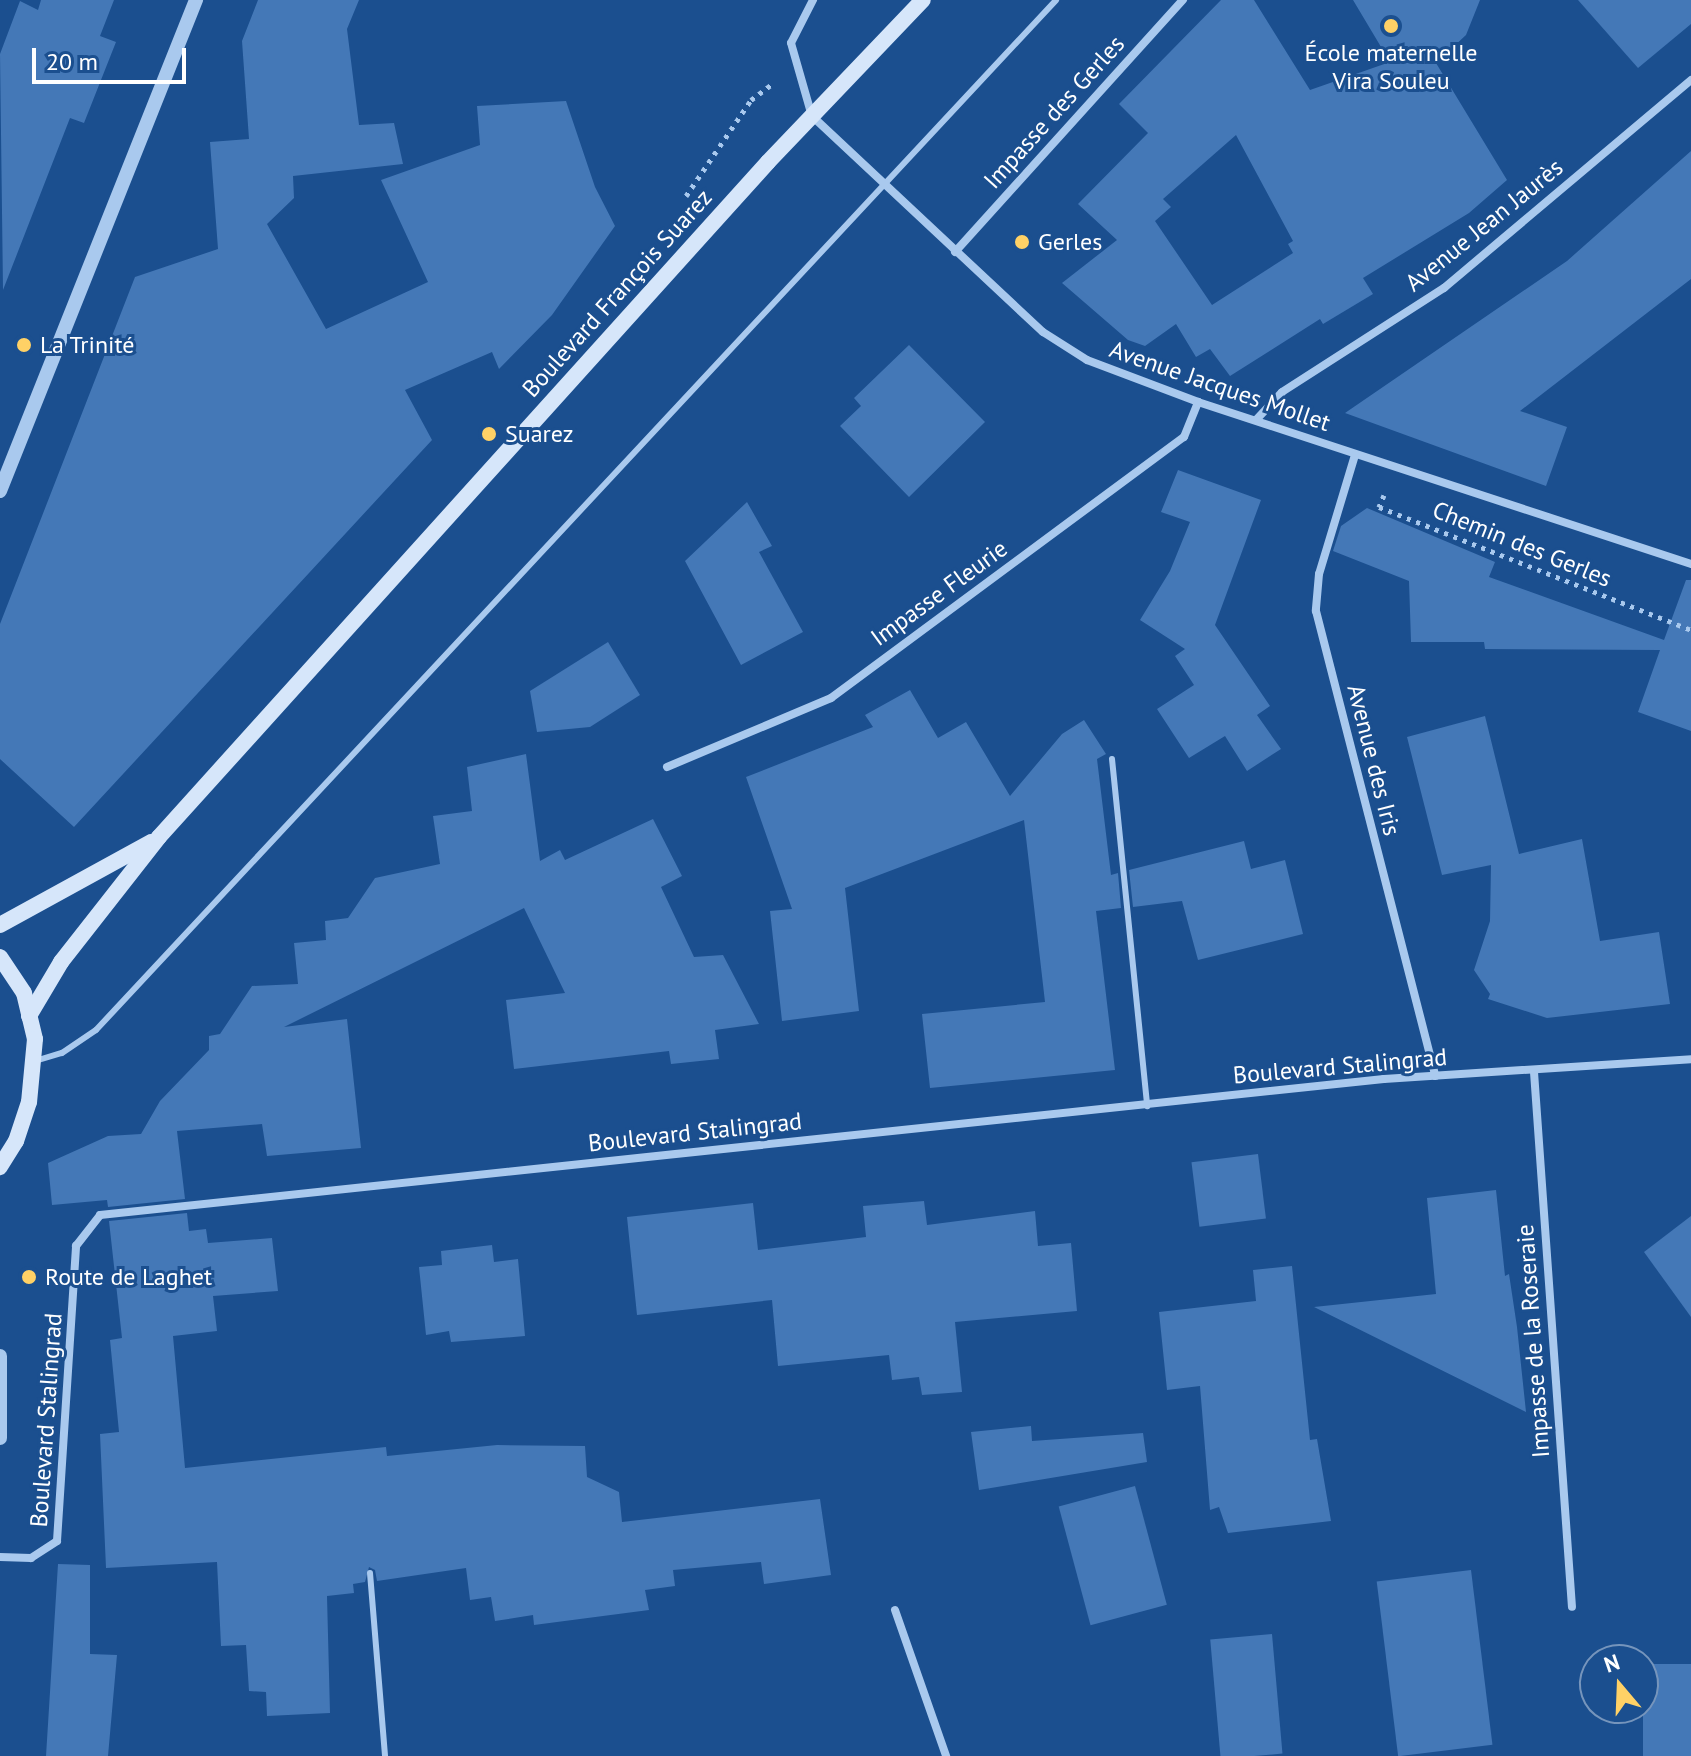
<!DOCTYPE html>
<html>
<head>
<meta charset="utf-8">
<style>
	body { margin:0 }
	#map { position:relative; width:1691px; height:1756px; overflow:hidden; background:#1b4f8f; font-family:"PT Sans",sans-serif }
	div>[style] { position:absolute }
	.building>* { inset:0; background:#4478b7; transform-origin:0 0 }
	.path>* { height:5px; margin-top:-2.5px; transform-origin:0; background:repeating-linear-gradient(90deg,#a9c9ee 0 4px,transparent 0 10px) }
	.service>* { height:6px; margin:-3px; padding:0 3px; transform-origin:3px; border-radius:3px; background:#a9c9ee }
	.minor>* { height:8px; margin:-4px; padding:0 4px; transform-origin:4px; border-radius:4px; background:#a9c9ee }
	.tertiary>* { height:14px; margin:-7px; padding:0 7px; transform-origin:7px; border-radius:7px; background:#a9c9ee }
	.secondary>* { height:16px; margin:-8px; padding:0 8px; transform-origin:8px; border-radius:8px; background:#d6e6fa }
	.dots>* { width:22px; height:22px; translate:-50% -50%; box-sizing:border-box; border:4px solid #1b4f8f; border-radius:50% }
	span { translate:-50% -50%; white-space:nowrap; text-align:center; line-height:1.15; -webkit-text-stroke:6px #1b4f8f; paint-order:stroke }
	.poi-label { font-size:24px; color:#fff }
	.left { translate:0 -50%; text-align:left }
	.street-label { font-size:24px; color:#fff }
	.north { position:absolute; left:1579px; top:1644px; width:80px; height:80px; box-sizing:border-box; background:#1b4f8f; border:2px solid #7695bc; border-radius:50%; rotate:341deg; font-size:22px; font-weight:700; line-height:32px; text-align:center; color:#fff }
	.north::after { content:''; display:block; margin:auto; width:28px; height:36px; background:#ffd166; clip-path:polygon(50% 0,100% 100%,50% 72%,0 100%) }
	.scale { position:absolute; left:32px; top:48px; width:154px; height:36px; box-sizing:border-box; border:4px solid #fff; border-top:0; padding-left:10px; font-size:24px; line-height:28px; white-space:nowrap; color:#fff; -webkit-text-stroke:6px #1b4f8f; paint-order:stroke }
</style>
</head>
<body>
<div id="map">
	<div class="building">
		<i style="clip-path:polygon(41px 0,114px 0,100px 36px,116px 42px,84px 123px,70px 118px,3px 290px,0 54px,20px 1px,38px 10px)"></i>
		<i style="clip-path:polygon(258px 0,359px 0,347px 29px,359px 125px,394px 123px,403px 164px,293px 176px,294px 198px,267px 224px,326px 329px,428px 282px,381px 180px,480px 145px,477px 106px,566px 101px,595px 187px,615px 226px,552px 315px,499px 369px,492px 352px,405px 390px,432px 440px,74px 827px,0 759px,0 624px,135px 277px,218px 249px,210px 142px,249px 139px,242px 41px)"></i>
		<i style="clip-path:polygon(evenodd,1221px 0,1254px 0,1310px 90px,1390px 62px,1353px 0,1480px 0,1466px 35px,1436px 63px,1507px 180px,1469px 213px,1363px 278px,1373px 294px,1323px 324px,1320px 319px,1230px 376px,1210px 349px,1196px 357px,1176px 324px,1145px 346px,1128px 340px,1062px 283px,1117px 240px,1078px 204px,1148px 133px,1119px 104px,1221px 0,1236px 135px,1293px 241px,1288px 244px,1293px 253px,1212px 305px,1155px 221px,1171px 207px,1163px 199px,1236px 135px)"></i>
		<i style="clip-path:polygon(1578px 0,1691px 0,1691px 24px,1638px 68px)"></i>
		<i style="clip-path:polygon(1691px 151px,1691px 279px,1520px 411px,1567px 427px,1546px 486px,1345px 413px,1567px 261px)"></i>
		<i style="clip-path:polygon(909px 345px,985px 422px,909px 497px,840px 426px,861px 406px,854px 398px)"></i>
		<i style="clip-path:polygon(1178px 470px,1261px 500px,1215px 625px,1270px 706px,1257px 715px,1281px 749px,1247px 771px,1225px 736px,1189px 758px,1157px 709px,1194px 685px,1175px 656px,1185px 649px,1140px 620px,1170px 571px,1190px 522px,1161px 512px)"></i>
		<i style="clip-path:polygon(747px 502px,772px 546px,759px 552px,803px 632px,741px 665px,685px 561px)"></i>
		<i style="clip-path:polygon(1367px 508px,1495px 562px,1489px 577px,1664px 640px,1686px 580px,1691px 580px,1691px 731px,1638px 712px,1660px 650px,1485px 649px,1484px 642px,1411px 642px,1409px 581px,1333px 551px,1341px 526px)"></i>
		<i style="clip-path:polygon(608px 642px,640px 695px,590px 727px,537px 732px,530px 691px)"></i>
		<i style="clip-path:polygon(910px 690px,938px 738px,966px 722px,1010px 796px,1062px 734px,1084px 720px,1106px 754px,1097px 759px,1111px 875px,1118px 873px,1121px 908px,1096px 911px,1115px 1070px,930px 1088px,922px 1014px,1045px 1002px,1024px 820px,845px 888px,859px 1011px,782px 1021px,770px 911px,792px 909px,746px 777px,873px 727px,865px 715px)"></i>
		<i style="clip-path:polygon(1485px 716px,1519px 854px,1582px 839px,1600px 941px,1659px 932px,1670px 1004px,1547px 1018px,1488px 999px,1490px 994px,1474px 970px,1490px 921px,1491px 865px,1442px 875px,1407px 737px)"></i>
		<i style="clip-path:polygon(526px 754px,540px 861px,560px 850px,565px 860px,653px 819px,682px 876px,661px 887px,694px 957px,723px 955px,759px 1024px,715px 1030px,719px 1059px,671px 1064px,669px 1051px,514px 1069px,506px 1000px,565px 993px,524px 908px,284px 1027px,347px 1019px,361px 1148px,267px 1156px,262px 1124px,177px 1131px,185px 1199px,108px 1207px,107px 1200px,52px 1205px,48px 1163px,108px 1136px,141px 1134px,160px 1101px,209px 1050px,209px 1036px,220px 1034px,252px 986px,298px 984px,294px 943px,326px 940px,325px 921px,348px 918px,375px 878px,440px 864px,433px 816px,472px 811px,467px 767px)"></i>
		<i style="clip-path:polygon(1244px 841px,1251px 869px,1285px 860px,1303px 934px,1198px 960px,1182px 901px,1133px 907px,1129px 870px)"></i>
		<i style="left:1258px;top:1154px;width:65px;height:67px;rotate:83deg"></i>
		<i style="clip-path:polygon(1496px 1190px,1505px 1276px,1509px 1274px,1517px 1327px,1526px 1412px,1314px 1307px,1436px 1294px,1427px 1198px)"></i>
		<i style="clip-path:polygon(924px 1201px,927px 1225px,1035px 1211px,1038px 1246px,1071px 1243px,1077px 1311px,955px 1322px,962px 1392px,922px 1395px,919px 1377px,892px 1380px,889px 1355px,778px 1366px,772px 1300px,637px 1315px,627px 1217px,753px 1203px,758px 1250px,866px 1237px,863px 1206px)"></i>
		<i style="clip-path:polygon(187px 1213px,189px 1231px,206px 1229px,208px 1243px,272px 1238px,278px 1291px,213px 1296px,217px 1331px,173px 1336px,185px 1468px,386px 1447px,387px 1456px,497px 1445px,585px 1446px,587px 1477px,619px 1492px,622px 1522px,820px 1499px,831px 1575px,764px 1584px,761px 1562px,673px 1570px,675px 1586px,645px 1590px,649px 1610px,534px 1625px,533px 1615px,495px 1621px,491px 1597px,470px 1600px,466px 1568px,377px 1581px,375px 1570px,369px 1567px,365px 1582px,353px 1584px,354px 1593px,327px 1596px,330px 1713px,267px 1716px,266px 1692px,249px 1691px,246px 1645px,221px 1646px,217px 1562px,106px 1568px,100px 1434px,119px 1432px,110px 1340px,122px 1338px,109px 1221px)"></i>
		<i style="clip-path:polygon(1691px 1216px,1691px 1317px,1644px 1252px)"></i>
		<i style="clip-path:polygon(492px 1245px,494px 1262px,518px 1259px,525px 1336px,451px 1342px,449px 1331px,426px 1335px,419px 1267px,442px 1265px,441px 1251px)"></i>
		<i style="clip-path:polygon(1292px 1266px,1310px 1440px,1317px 1439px,1331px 1521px,1228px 1533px,1219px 1507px,1210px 1510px,1200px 1386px,1167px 1390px,1159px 1312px,1256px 1301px,1253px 1270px)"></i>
		<i style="clip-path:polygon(1031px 1426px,1032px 1441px,1143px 1433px,1147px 1462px,979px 1490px,971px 1432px)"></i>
		<i style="left:1135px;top:1486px;width:123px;height:79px;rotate:75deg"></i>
		<i style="clip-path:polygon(58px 1564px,90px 1565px,90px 1654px,117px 1655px,108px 1756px,46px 1756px)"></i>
		<i style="left:1471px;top:1570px;width:176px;height:95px;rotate:83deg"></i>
		<i style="left:1272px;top:1634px;width:120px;height:62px;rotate:85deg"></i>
		<i style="left:1691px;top:1664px;width:92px;height:48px;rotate:90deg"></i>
	</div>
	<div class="path">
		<i style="left:686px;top:196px;width:116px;rotate:-55.9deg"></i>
		<i style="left:751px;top:100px;width:26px;rotate:-37deg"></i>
		<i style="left:1384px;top:495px;width:13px;rotate:113deg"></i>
		<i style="left:1379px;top:507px;width:335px;rotate:21.5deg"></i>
	</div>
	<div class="service">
		<i style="left:1112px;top:759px;width:349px;rotate:84.2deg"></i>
		<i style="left:35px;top:1061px;width:28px;rotate:-17deg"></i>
		<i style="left:62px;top:1053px;width:41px;rotate:-34.1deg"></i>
		<i style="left:96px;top:1030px;width:1408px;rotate:-47.01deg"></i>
		<i style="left:370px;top:1573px;width:184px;rotate:85.3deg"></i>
	</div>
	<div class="minor">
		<i style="left:813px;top:0;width:48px;rotate:117.1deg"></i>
		<i style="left:791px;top:43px;width:76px;rotate:74deg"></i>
		<i style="left:812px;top:116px;width:316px;rotate:43.1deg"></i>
		<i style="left:1043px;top:332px;width:52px;rotate:32.5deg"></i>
		<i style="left:1087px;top:360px;width:119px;rotate:20.7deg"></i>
		<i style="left:1198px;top:402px;width:519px;rotate:18.19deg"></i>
		<i style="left:955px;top:252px;width:340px;rotate:-47.9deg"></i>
		<i style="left:1256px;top:420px;width:38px;rotate:-47deg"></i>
		<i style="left:1282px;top:392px;width:193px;rotate:-32.7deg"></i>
		<i style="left:1444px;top:288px;width:323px;rotate:-40.1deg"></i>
		<i style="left:1355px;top:455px;width:124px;rotate:106.8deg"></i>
		<i style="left:1319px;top:574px;width:37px;rotate:95deg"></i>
		<i style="left:1316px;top:611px;width:480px;rotate:75.6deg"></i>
		<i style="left:667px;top:767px;width:178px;rotate:-22.8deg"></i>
		<i style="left:831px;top:698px;width:439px;rotate:-36.5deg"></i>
		<i style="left:1184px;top:437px;width:38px;rotate:-68deg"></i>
		<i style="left:1534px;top:1072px;width:536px;rotate:85.94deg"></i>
		<i style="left:0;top:1557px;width:31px;rotate:2deg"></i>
		<i style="left:31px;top:1558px;width:31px;rotate:-33deg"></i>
		<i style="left:57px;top:1541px;width:296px;rotate:-86.3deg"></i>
		<i style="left:76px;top:1246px;width:39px;rotate:-52deg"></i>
		<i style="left:100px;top:1215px;width:1291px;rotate:-6.05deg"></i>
		<i style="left:1384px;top:1079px;width:308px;rotate:-3.7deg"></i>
		<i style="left:895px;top:1610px;width:155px;rotate:70.7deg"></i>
	</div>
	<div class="tertiary">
		<i style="left:0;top:491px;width:529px;rotate:-68.24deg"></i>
		<i style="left:0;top:1356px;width:82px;rotate:90deg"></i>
	</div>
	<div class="secondary">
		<i style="left:0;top:925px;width:172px;rotate:-28.8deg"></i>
		<i style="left:0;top:957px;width:43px;rotate:56.3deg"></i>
		<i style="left:24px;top:993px;width:47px;rotate:76.6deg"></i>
		<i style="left:35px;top:1039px;width:63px;rotate:95.4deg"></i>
		<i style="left:29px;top:1102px;width:41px;rotate:108.4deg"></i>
		<i style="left:16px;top:1141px;width:31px;rotate:122deg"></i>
		<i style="left:29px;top:1016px;width:63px;rotate:-59.3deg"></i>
		<i style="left:61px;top:962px;width:159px;rotate:-51.9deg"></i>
		<i style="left:159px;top:837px;width:909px;rotate:-47.94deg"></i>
		<i style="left:768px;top:162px;width:224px;rotate:-46.3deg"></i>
	</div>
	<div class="dots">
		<i style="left:1391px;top:26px;background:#ffd166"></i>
		<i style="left:1022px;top:242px;background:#ffd166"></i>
		<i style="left:24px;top:345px;background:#ffd166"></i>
		<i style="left:489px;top:434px;background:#ffd166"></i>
		<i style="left:29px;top:1277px;background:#ffd166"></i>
	</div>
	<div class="poi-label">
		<span style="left:1391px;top:67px">École maternelle<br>Vira Souleu</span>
		<span class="left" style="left:1038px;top:242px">Gerles</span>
		<span class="left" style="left:40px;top:345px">La Trinité</span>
		<span class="left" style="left:505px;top:434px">Suarez</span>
		<span class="left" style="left:45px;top:1277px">Route de Laghet</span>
	</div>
	<div class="street-label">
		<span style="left:1054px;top:112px;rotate:-48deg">Impasse des Gerles</span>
		<span style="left:1484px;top:225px;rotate:-39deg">Avenue Jean Jaurès</span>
		<span style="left:617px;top:293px;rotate:-48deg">Boulevard François Suarez</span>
		<span style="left:1220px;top:386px;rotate:19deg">Avenue Jacques Mollet</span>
		<span style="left:1522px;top:544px;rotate:22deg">Chemin des Gerles</span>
		<span style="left:939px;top:593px;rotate:-36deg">Impasse Fleurie</span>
		<span style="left:1374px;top:760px;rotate:76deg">Avenue des Iris</span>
		<span style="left:1340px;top:1066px;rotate:-5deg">Boulevard Stalingrad</span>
		<span style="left:695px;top:1132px;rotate:-6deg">Boulevard Stalingrad</span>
		<span style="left:1533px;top:1341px;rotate:-94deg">Impasse de la Roseraie</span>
		<span style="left:46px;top:1420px;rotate:-86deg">Boulevard Stalingrad</span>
	</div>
	<div class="north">N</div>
	<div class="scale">20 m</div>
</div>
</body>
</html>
